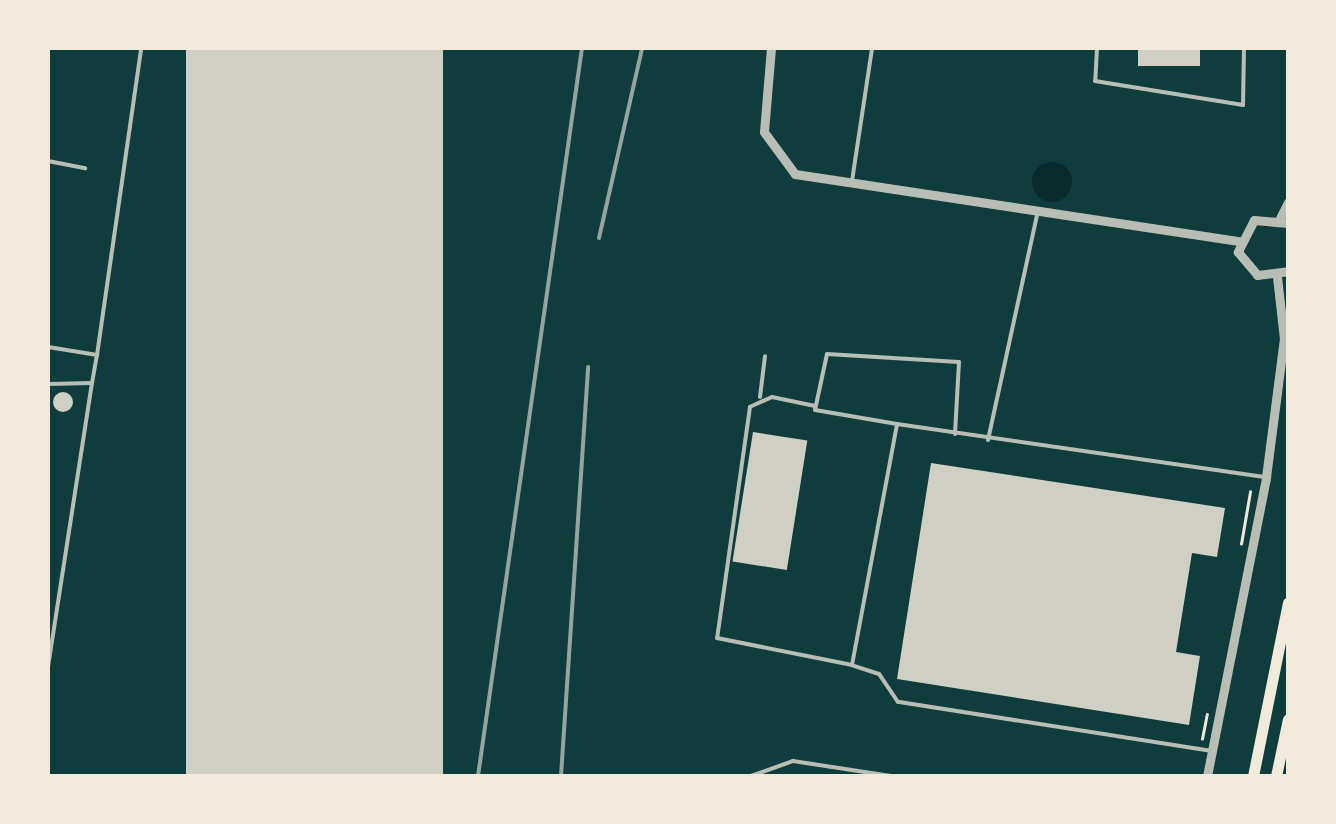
<!DOCTYPE html>
<html>
<head>
<meta charset="utf-8">
<style>
	body { margin:0 }
	#map { position:relative; width:1336px; height:824px; overflow:hidden; background:#0f3d3e; font-family:"PT Sans",sans-serif }
	div>[style] { position:absolute }
	.water>* { inset:0; background:#0a2a2b }
	.round { border-radius:50% }
	.building>* { inset:0; background:#cfcfc3; transform-origin:0 0 }
	.path>* { height:2.5px; margin:-1.25px; padding:0 1.25px; transform-origin:1.25px; border-radius:1.25px; background:#f1e9da }
	.service>* { height:4px; margin:-2px; padding:0 2px; transform-origin:2px; border-radius:2px; background:#b8beb3 }
	.tertiary>* { height:9px; margin:-4.5px; padding:0 4.5px; transform-origin:4.5px; border-radius:4.5px; background:#b8beb3 }
	.trunk>* { height:11px; margin:-5.5px; padding:0 5.5px; transform-origin:5.5px; border-radius:5.5px; background:#f1e9da }
	.rail>* { height:4px; margin:-2px; padding:0 2px; transform-origin:2px; border-radius:2px; background:#97a49c }
	span { translate:-50% -50%; white-space:nowrap; text-align:center; line-height:1.15; -webkit-text-stroke:10px #f1e9da; paint-order:stroke }
	.frame { position:absolute; inset:0; border:50px solid #f1e9da; pointer-events:none }
</style>
</head>
<body>
<div id="map">
	<div class="water">
		<i class="round" style="left:1032px;top:162px;width:40px;height:40px"></i>
	</div>
	<div class="building">
		<i style="left:186px;top:48px;width:257px;height:736px"></i>
		<i style="left:1138px;top:48px;width:62px;height:18px"></i>
		<i class="round" style="left:53px;top:392px;width:20px;height:20px"></i>
		<i style="left:753px;top:432px;width:55px;height:131px;rotate:9deg"></i>
		<i style="clip-path:polygon(931px 463px,1225px 508px,1217px 557px,1192px 553px,1176px 652px,1200px 656px,1189px 725px,897px 679px)"></i>
	</div>
	<div class="path">
		<i style="left:1241px;top:544px;width:53px;rotate:-80.2deg"></i>
		<i style="left:1202px;top:739px;width:25px;rotate:-79deg"></i>
	</div>
	<div class="service">
		<i style="left:1097px;top:48px;width:33px;rotate:93deg"></i>
		<i style="left:1095px;top:81px;width:150px;rotate:9.2deg"></i>
		<i style="left:1243px;top:105px;width:57px;rotate:-89deg"></i>
		<i style="left:48px;top:161px;width:38px;rotate:11deg"></i>
		<i style="left:852px;top:181px;width:134px;rotate:-81.4deg"></i>
		<i style="left:48px;top:347px;width:50px;rotate:9.3deg"></i>
		<i style="left:97px;top:355px;width:310px;rotate:-81.8deg"></i>
		<i style="left:48px;top:384px;width:44px;rotate:-1.3deg"></i>
		<i style="left:92px;top:383px;width:28px;rotate:-80deg"></i>
		<i style="left:760px;top:397px;width:41px;rotate:-83deg"></i>
		<i style="left:815px;top:406px;width:44px;rotate:-168.2deg"></i>
		<i style="left:772px;top:397px;width:24px;rotate:156deg"></i>
		<i style="left:750px;top:407px;width:233px;rotate:98.1deg"></i>
		<i style="left:717px;top:638px;width:138px;rotate:11.3deg"></i>
		<i style="left:897px;top:424px;width:83px;rotate:-170.3deg"></i>
		<i style="left:815px;top:410px;width:57px;rotate:-77.9deg"></i>
		<i style="left:827px;top:354px;width:132px;rotate:3.5deg"></i>
		<i style="left:959px;top:362px;width:72px;rotate:93.2deg"></i>
		<i style="left:988px;top:440px;width:234px;rotate:-77.7deg"></i>
		<i style="left:48px;top:667px;width:287px;rotate:-81.2deg"></i>
		<i style="left:1212px;top:751px;width:318px;rotate:-171.1deg"></i>
		<i style="left:898px;top:702px;width:34px;rotate:-124deg"></i>
		<i style="left:879px;top:674px;width:28px;rotate:-162deg"></i>
		<i style="left:852px;top:665px;width:245px;rotate:-79.4deg"></i>
		<i style="left:897px;top:424px;width:373px;rotate:8.2deg"></i>
		<i style="left:751px;top:776px;width:45px;rotate:-19.7deg"></i>
		<i style="left:793px;top:761px;width:99px;rotate:8.7deg"></i>
	</div>
	<div class="tertiary">
		<i style="left:771px;top:48px;width:84px;rotate:94.8deg"></i>
		<i style="left:764px;top:132px;width:52px;rotate:53.6deg"></i>
		<i style="left:795px;top:174px;width:449px;rotate:8.6deg"></i>
		<i style="left:1280px;top:218px;width:18px;rotate:-63deg"></i>
		<i style="left:1288px;top:223px;width:34px;rotate:-175deg"></i>
		<i style="left:1254px;top:220px;width:36px;rotate:117deg"></i>
		<i style="left:1238px;top:252px;width:30px;rotate:50deg"></i>
		<i style="left:1257px;top:275px;width:31px;rotate:-7deg"></i>
		<i style="left:1207px;top:776px;width:305px;rotate:-78.8deg"></i>
		<i style="left:1266px;top:477px;width:139px;rotate:-82.6deg"></i>
		<i style="left:1284px;top:339px;width:62px;rotate:-96.4deg"></i>
	</div>
	<div class="trunk">
		<i style="left:1253px;top:776px;width:177px;rotate:-78.6deg"></i>
		<i style="left:1276px;top:776px;width:58px;rotate:-78.1deg"></i>
	</div>
	<div class="rail">
		<i style="left:599px;top:238px;width:195px;rotate:-77.2deg"></i>
		<i style="left:478px;top:776px;width:735px;rotate:-81.87deg"></i>
		<i style="left:561px;top:776px;width:410px;rotate:-86.2deg"></i>
	</div>
	<div class="frame"></div>
</div>
</body>
</html>
